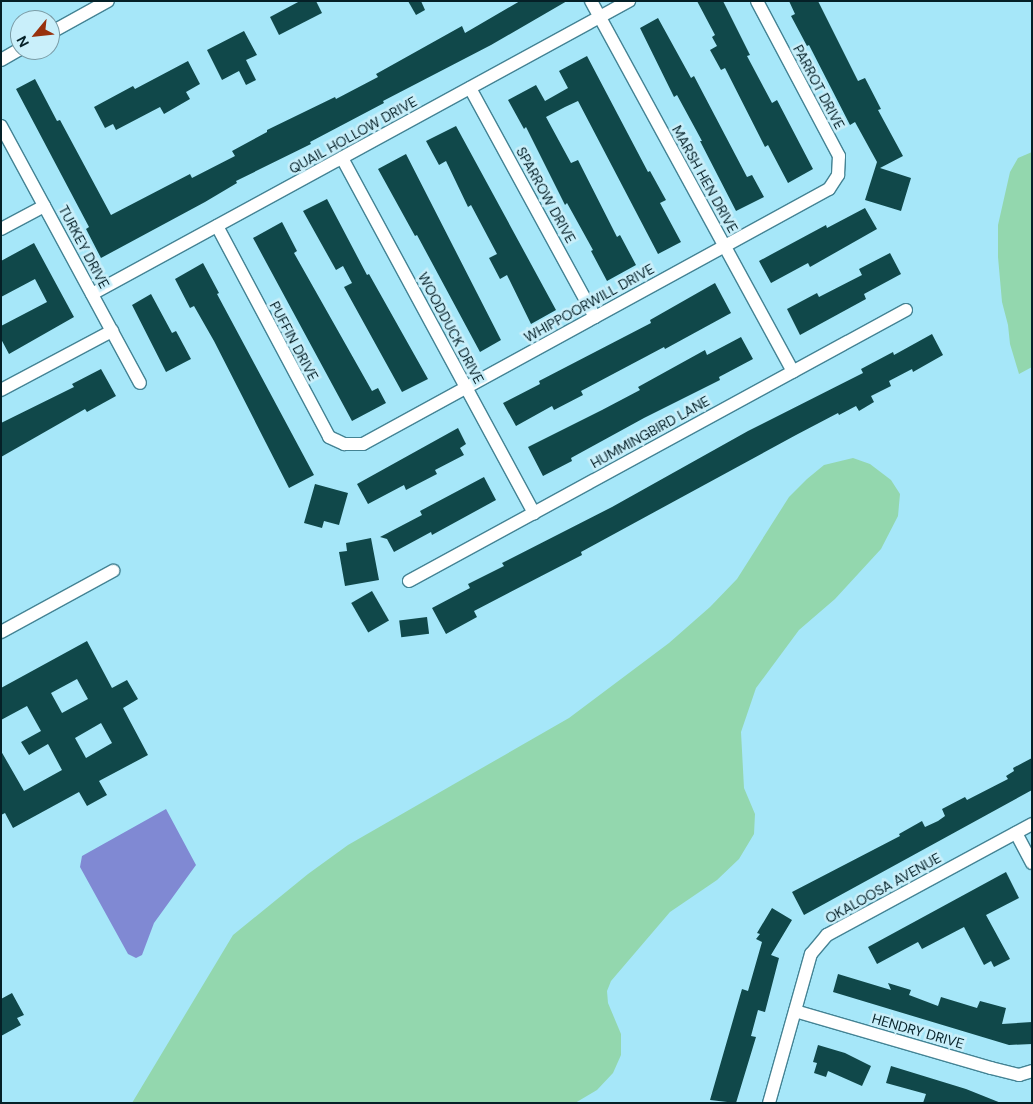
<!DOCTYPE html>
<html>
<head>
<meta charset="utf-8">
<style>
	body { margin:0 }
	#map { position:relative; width:1033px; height:1104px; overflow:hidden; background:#a6e7f9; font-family:"DM Sans",sans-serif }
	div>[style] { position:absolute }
	.green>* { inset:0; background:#93d7ae }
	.water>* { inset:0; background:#8089d3 }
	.building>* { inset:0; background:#10484a; transform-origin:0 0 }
	.roads { filter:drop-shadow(1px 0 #448394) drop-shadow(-1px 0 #448394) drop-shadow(0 1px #448394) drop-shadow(0 -1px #448394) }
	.minor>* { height:12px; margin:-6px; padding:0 6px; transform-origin:6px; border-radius:6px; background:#fff }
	span { translate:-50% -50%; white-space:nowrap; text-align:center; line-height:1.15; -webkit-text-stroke:5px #c9effa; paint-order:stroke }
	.street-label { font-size:14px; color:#052027 }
	.frame { position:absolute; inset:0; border:2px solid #052027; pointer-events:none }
	.north { position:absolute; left:10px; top:10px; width:50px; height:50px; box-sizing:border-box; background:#c9effa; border:1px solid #7b9ca6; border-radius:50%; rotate:242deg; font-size:14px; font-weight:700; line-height:20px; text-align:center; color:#052027 }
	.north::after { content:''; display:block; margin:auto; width:18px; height:22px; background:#98310d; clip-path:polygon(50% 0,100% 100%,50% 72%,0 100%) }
</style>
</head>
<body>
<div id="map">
	<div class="green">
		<i style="clip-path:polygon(1032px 152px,1032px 367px,1019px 374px,1010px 344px,1008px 325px,1002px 302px,998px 257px,998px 225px,1010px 172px,1018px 158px)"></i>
		<i style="clip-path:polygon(853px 458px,870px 464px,891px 480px,900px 494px,898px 516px,881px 549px,835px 599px,799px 630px,756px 688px,741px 732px,744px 788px,755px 814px,754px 834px,739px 859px,717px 880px,670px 912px,611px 981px,607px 991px,608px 1003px,621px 1034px,621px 1055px,613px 1073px,597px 1090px,575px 1103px,132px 1103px,233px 935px,308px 874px,348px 845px,569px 718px,669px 643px,710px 607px,737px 579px,789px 497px,807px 479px,824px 465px)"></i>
	</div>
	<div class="water">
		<i style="clip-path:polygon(166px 809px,196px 865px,154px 923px,142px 955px,136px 958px,128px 954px,80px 867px,82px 856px)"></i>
	</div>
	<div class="building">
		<i style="clip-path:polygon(300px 1px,316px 1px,322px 13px,279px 35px,270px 17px)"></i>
		<i style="clip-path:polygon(408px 1px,421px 1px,425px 10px,416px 15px)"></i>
		<i style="clip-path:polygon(520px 1px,567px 1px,491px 45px,383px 101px,384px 103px,310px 142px,311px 144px,236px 181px,237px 183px,205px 202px,101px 258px,86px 229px,89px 227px,16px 89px,35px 79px,57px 121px,60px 120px,111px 215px,190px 174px,192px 178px,235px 156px,232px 151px,267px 132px,267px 130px,335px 97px,336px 99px,378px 77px,376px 74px,462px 26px,465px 33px)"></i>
		<i style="clip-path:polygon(697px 1px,723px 1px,750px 55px,747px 56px,772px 103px,777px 100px,813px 169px,788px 183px,768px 145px,765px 147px,725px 68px,721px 70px,710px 50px,717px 46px,712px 37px,715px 35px)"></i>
		<i style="clip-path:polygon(789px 1px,818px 1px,858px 81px,865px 78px,881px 109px,878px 110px,903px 156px,880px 168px,911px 178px,901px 211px,865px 200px,877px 162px,855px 122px,850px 125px,809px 45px,807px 46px,791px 16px,795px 14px)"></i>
		<i style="clip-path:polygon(658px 18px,691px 78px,694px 76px,747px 177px,752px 175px,764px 197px,736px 211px,700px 141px,702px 141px,677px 95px,674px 97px,640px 28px)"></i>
		<i style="clip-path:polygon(244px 31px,257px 55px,246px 60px,256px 80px,246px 85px,239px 71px,222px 80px,207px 50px)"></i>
		<i style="clip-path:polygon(587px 56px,648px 172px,650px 171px,666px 200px,660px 203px,681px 242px,658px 254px,578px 101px,565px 107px,546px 117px,571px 163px,578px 160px,617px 237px,620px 235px,636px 265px,607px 281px,591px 251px,593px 250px,567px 203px,565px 205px,526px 127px,524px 129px,508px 100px,536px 85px,545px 101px,568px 88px,559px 71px)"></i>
		<i style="clip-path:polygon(188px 61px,200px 84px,186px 92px,190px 99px,164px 114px,160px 107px,116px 130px,113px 124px,105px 128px,94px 107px,133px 86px,135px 89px)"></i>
		<i style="clip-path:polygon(456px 126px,556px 310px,531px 324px,507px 275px,500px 279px,489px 258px,497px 254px,471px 205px,468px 207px,446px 161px,439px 165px,426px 141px)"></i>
		<i style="clip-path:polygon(406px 154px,501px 340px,480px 352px,417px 235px,415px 236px,378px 169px)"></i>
		<i style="clip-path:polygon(327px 199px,367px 275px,369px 274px,428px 379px,402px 392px,344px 287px,352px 283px,343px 266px,336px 270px,303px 211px)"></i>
		<i style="clip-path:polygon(865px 208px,877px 229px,810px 267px,808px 263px,771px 283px,759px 261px,826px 225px,827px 228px)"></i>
		<i style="clip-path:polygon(282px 222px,297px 251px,294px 253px,372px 391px,378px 388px,386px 403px,352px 421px,253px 238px)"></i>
		<i style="clip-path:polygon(34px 243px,74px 317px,9px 354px,1px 339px,1px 326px,47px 302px,35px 279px,1px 297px,1px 261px)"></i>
		<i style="clip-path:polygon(890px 253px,901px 274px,864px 294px,866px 299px,800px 335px,787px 309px,817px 293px,819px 297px,862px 275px,859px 269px)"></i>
		<i style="clip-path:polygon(203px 263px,219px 293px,217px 294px,314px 475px,289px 488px,214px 341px,194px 306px,190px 308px,175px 279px)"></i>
		<i style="clip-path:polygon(715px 283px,731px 313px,665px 349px,664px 347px,581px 391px,583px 395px,554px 410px,552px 406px,516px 426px,503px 403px,540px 384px,539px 381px,651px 323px,650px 320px)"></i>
		<i style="clip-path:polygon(151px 294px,172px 333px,176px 331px,191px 359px,166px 372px,132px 305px)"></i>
		<i style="clip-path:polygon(932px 334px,943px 355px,913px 372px,912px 369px,889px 381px,891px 386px,871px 396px,874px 402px,859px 411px,856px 406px,839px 415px,838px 413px,796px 435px,581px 552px,582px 555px,474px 611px,477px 617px,446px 634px,432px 608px,470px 588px,468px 584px,504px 566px,502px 563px,612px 507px,748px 431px,863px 373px,861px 369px,893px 352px,894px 355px)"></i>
		<i style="clip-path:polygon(741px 337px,753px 359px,719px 377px,720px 380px,644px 418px,571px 458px,572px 461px,543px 476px,528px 447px,602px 410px,640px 390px,638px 387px,705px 350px,707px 355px)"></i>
		<i style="clip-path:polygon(101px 369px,116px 396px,87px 412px,85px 409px,1px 457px,1px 423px,74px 387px,72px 384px)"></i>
		<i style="clip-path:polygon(458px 428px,466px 444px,460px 448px,464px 455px,435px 470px,437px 474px,406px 490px,404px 485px,368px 504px,357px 484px)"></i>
		<i style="clip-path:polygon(484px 477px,496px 500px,432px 535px,431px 532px,394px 552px,387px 539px,380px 537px,422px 515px,420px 511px)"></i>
		<i style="clip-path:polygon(315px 484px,348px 493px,339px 525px,324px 521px,322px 528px,304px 523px)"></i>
		<i style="clip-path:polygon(371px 538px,379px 580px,345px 586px,339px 552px,347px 551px,346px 543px)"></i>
		<i style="left:372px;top:591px;width:34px;height:24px;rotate:60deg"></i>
		<i style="left:427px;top:617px;width:17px;height:28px;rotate:83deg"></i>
		<i style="clip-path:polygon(evenodd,87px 641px,112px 688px,127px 680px,138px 699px,123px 708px,148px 755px,99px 781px,107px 795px,87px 806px,79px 792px,13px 828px,5px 813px,1px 815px,1px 751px,24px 791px,62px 770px,48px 744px,29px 755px,21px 742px,41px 731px,27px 706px,1px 720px,1px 688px,87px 641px,77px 679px,88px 699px,62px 713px,51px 693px,77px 679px,87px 641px,101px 723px,112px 743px,86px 758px,75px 738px,101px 723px)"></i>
		<i style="clip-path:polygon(1032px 758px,1032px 790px,804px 915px,792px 892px,900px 836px,899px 834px,922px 821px,925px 827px,938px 821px,945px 816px,942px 809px,965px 797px,967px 800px,1008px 779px,1006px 776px,1014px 771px,1013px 768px)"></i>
		<i style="clip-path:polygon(1006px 872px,1019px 898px,986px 915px,1010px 959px,994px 967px,991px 961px,984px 965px,964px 927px,922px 949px,918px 942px,877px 964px,868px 947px)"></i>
		<i style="clip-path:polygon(772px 908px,792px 920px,771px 955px,779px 958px,765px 1012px,758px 1010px,751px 1036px,756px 1037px,736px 1103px,710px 1100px,742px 989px,748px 991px,762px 942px,756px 939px,760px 934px,757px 933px)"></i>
		<i style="clip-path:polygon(838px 974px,891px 990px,888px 983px,911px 990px,909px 995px,938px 1006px,941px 997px,977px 1008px,980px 1001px,1006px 1008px,1002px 1024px,1032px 1022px,1032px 1044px,1009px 1045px,833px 992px)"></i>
		<i style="clip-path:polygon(12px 993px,24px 1015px,17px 1018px,21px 1025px,1px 1036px,1px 999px)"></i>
		<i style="clip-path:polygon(818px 1045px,845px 1053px,871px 1066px,862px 1086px,828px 1071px,826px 1077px,814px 1073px,817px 1063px,813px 1062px)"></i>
		<i style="clip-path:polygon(891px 1066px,966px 1089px,1001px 1103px,923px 1103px,926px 1094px,886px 1083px)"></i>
	</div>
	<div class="roads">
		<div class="minor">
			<i style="left:591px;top:1px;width:422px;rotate:61.4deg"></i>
			<i style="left:50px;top:33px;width:66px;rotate:-28.9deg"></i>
			<i style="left:1px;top:60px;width:22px;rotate:-30deg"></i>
			<i style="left:470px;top:88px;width:261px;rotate:61.4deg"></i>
			<i style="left:1px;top:126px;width:292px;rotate:61.6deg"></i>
			<i style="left:342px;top:158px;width:404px;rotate:61.6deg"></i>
			<i style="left:217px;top:226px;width:239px;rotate:62deg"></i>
			<i style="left:329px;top:437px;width:17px;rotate:25deg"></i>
			<i style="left:344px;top:444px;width:19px"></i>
			<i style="left:363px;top:444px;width:531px;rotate:-28.69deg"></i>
			<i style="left:829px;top:189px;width:17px;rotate:-57deg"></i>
			<i style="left:838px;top:175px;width:19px;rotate:-87deg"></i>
			<i style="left:839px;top:156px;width:175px;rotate:-117.9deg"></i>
			<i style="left:1px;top:229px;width:49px;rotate:-28.1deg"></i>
			<i style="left:92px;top:294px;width:612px;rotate:-28.62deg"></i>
			<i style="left:1px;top:390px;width:126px;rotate:-28deg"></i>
			<i style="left:409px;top:581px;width:566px;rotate:-28.6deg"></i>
			<i style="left:1px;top:632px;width:128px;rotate:-28.6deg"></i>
			<i style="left:1016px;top:833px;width:34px;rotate:62deg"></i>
			<i style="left:795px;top:1011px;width:204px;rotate:16.2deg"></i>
			<i style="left:991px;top:1068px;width:29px;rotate:14deg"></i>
			<i style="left:1019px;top:1075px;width:14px;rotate:-17deg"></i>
			<i style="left:769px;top:1103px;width:155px;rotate:-74.3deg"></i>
			<i style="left:811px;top:954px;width:25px;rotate:-50deg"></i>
			<i style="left:827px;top:935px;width:233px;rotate:-28.4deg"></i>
		</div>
	</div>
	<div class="street-label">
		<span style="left:819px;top:87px;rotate:62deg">PARROT DRIVE</span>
		<span style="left:353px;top:135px;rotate:-29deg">QUAIL HOLLOW DRIVE</span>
		<span style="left:705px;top:179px;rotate:61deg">MARSH HEN DRIVE</span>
		<span style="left:546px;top:195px;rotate:61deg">SPARROW DRIVE</span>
		<span style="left:84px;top:247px;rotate:62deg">TURKEY DRIVE</span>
		<span style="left:589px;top:303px;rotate:-29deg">WHIPPOORWILL DRIVE</span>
		<span style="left:451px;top:328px;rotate:62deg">WOODDUCK DRIVE</span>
		<span style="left:294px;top:341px;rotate:62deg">PUFFIN DRIVE</span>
		<span style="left:650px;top:432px;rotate:-29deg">HUMMINGBIRD LANE</span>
		<span style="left:883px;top:888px;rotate:-29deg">OKALOOSA AVENUE</span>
		<span style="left:918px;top:1031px;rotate:16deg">HENDRY DRIVE</span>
	</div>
	<div class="frame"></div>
	<div class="north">N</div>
</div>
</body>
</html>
